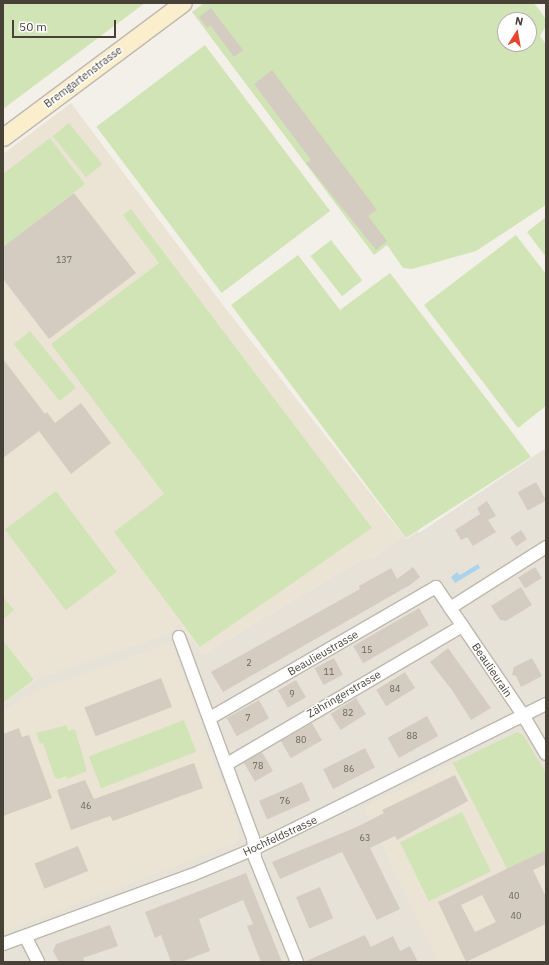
<!DOCTYPE html>
<html>
<head>
<meta charset="utf-8">
<style>
	body { margin:0 }
	#map { position:relative; width:549px; height:965px; overflow:hidden; background:#f3f0ea; font-family:"IBM Plex Sans",sans-serif }
	div>[style] { position:absolute }
	.residential>* { inset:0; background:#e7e2d8 }
	.education>* { inset:0; background:#ebe4d5 }
	.green>* { inset:0; background:#d1e4b6; transform-origin:0 0 }
	.water>* { inset:0; background:#abd3eb }
	.building>* { inset:0; background:#d4ccc0; transform-origin:0 0 }
	.roads { filter:drop-shadow(1px 0 #beb7ad) drop-shadow(-1px 0 #beb7ad) drop-shadow(0 1px #beb7ad) drop-shadow(0 -1px #beb7ad) }
	.minor>* { height:12px; margin:-6px; padding:0 6px; transform-origin:6px; border-radius:6px; background:#fff }
	.secondary>* { height:17px; margin:-8.5px; padding:0 8.5px; transform-origin:8.5px; border-radius:8.5px; background:#faeecd }
	span { translate:-50% -50%; white-space:nowrap; text-align:center; line-height:1.15; -webkit-text-stroke:3px #fff; paint-order:stroke }
	.number-label { font-size:9px; color:#6a645a }
	.number-label span { -webkit-text-stroke-width:0 }
	.street-label { font-size:11px; color:#474138 }
	.frame { position:absolute; inset:0; border:4px solid #474138; pointer-events:none }
	.north { position:absolute; left:497px; top:12px; width:40px; height:40px; box-sizing:border-box; background:#fff; border:1px solid #b5b3af; border-radius:50%; rotate:11deg; font-size:11px; font-weight:700; line-height:16px; text-align:center; color:#474138 }
	.north::after { content:''; display:block; margin:auto; width:14px; height:18px; background:#e8432c; clip-path:polygon(50% 0,100% 100%,50% 72%,0 100%) }
	.scale { position:absolute; left:12px; top:20px; width:104px; height:18px; box-sizing:border-box; border:2px solid #474138; border-top:0; padding-left:5px; font-size:12px; line-height:14px; white-space:nowrap; color:#474138; -webkit-text-stroke:3px #fff; paint-order:stroke }
</style>
</head>
<body>
<div id="map">
	<div class="residential">
		<i style="clip-path:polygon(546px 448px,546px 962px,3px 962px,3px 703px,38px 678px,166px 634px,179px 623px,203px 654px,355px 563px,375px 555px,403px 535px,406px 539px,418px 531px,419px 533px)"></i>
	</div>
	<div class="education">
		<i style="clip-path:polygon(71px 103px,223px 305px,403px 535px,375px 555px,355px 563px,203px 654px,179px 623px,166px 634px,34px 680px,3px 640px,3px 154px)"></i>
		<i style="clip-path:polygon(167px 644px,173px 648px,239px 831px,237px 842px,3px 932px,3px 712px,34px 692px)"></i>
		<i style="clip-path:polygon(517px 732px,523px 735px,546px 773px,546px 960px,438px 962px,364px 808px)"></i>
	</div>
	<div class="green">
		<i style="clip-path:polygon(3px 3px,145px 3px,3px 109px)"></i>
		<i style="clip-path:polygon(evenodd,204px 3px,534px 3px,546px 19px,546px 26px,540px 36px,546px 44px,546px 205px,476px 251px,412px 269px,403px 268px,387px 245px,374px 255px,192px 12px,204px 3px,505px 20px,529px 20px,529px 44px,505px 44px,505px 20px)"></i>
		<i style="left:205px;top:45px;width:208px;height:136px;rotate:53deg"></i>
		<i style="left:69px;top:123px;width:53px;height:21px;rotate:51deg"></i>
		<i style="clip-path:polygon(50px 138px,85px 184px,3px 247px,3px 174px)"></i>
		<i style="clip-path:polygon(131px 209px,372px 528px,200px 647px,114px 532px,164px 494px,51px 344px,159px 263px,123px 215px)"></i>
		<i style="clip-path:polygon(546px 217px,546px 257px,527px 232px)"></i>
		<i style="clip-path:polygon(516px 235px,546px 274px,546px 406px,518px 428px,424px 305px)"></i>
		<i style="left:331px;top:240px;width:51px;height:26px;rotate:52deg"></i>
		<i style="clip-path:polygon(298px 255px,340px 310px,390px 273px,531px 457px,406px 538px,231px 305px)"></i>
		<i style="left:30px;top:331px;width:73px;height:21px;rotate:51deg"></i>
		<i style="left:56px;top:491px;width:101px;height:64px;rotate:53deg"></i>
		<i style="clip-path:polygon(3px 597px,14px 610px,3px 619px)"></i>
		<i style="clip-path:polygon(3px 640px,34px 680px,3px 703px)"></i>
		<i style="left:184px;top:720px;width:34px;height:102px;rotate:69deg"></i>
		<i style="clip-path:polygon(67px 725px,68px 731px,75px 729px,87px 771px,67px 779px,66px 776px,59px 779px,55px 778px,43px 743px,40px 744px,36px 733px)"></i>
		<i style="clip-path:polygon(517px 732px,523px 735px,546px 773px,546px 850px,507px 869px,453px 763px)"></i>
		<i style="left:462px;top:812px;width:66px;height:69px;rotate:64deg"></i>
	</div>
	<div class="water">
		<i style="clip-path:polygon(478px 564px,480px 568px,455px 583px,451px 577px,457px 572px,460px 575px)"></i>
	</div>
	<div class="building">
		<i style="clip-path:polygon(211px 8px,243px 50px,234px 57px,210px 25px,207px 28px,199px 17px)"></i>
		<i style="clip-path:polygon(272px 70px,377px 210px,368px 216px,387px 241px,376px 250px,306px 163px,311px 160px,254px 84px)"></i>
		<i style="clip-path:polygon(74px 193px,136px 273px,49px 339px,3px 279px,3px 247px)"></i>
		<i style="clip-path:polygon(3px 359px,45px 414px,47px 412px,55px 423px,81px 403px,111px 443px,71px 474px,39px 431px,3px 458px)"></i>
		<i style="left:536px;top:482px;width:21px;height:21px;rotate:61deg"></i>
		<i style="clip-path:polygon(487px 501px,496px 516px,488px 520px,496px 532px,473px 546px,467px 537px,461px 540px,455px 530px,480px 514px,477px 508px)"></i>
		<i style="left:521px;top:530px;width:11px;height:13px;rotate:56deg"></i>
		<i style="clip-path:polygon(413px 567px,420px 577px,410px 585px,223px 692px,211px 672px,360px 589px,359px 586px,391px 568px,397px 579px)"></i>
		<i style="left:535px;top:567px;width:13px;height:20px;rotate:58deg"></i>
		<i style="clip-path:polygon(521px 587px,532px 605px,506px 621px,500px 620px,491px 606px)"></i>
		<i style="left:419px;top:608px;width:20px;height:76px;rotate:60deg"></i>
		<i style="clip-path:polygon(448px 648px,491px 708px,471px 720px,452px 690px,430px 662px)"></i>
		<i style="left:334px;top:658px;width:19px;height:22px;rotate:62deg"></i>
		<i style="clip-path:polygon(532px 658px,542px 676px,521px 687px,516px 676px,512px 675px,514px 667px)"></i>
		<i style="left:405px;top:672px;width:19px;height:34px;rotate:58deg"></i>
		<i style="left:161px;top:678px;width:31px;height:82px;rotate:69deg"></i>
		<i style="left:296px;top:680px;width:20px;height:21px;rotate:60deg"></i>
		<i style="left:356px;top:698px;width:19px;height:30px;rotate:58deg"></i>
		<i style="left:259px;top:700px;width:21px;height:37px;rotate:61deg"></i>
		<i style="left:427px;top:716px;width:23px;height:45px;rotate:61deg"></i>
		<i style="left:312px;top:723px;width:20px;height:36px;rotate:60deg"></i>
		<i style="clip-path:polygon(19px 728px,22px 737px,29px 735px,52px 798px,3px 816px,3px 734px)"></i>
		<i style="left:365px;top:748px;width:22px;height:47px;rotate:63deg"></i>
		<i style="left:262px;top:752px;width:22px;height:21px;rotate:60deg"></i>
		<i style="clip-path:polygon(194px 763px,203px 788px,113px 821px,110px 816px,71px 830px,57px 790px,85px 780px,94px 799px)"></i>
		<i style="clip-path:polygon(455px 775px,468px 801px,397px 840px,395px 836px,370px 848px,400px 909px,377px 920px,342px 852px,280px 879px,272px 862px,359px 826px,384px 813px,382px 810px)"></i>
		<i style="left:302px;top:782px;width:20px;height:47px;rotate:66deg"></i>
		<i style="left:78px;top:846px;width:27px;height:47px;rotate:68deg"></i>
		<i style="clip-path:polygon(evenodd,546px 850px,546px 864px,533px 870px,546px 897px,546px 924px,466px 962px,438px 902px,546px 850px,482px 895px,496px 922px,475px 932px,461px 905px,482px 895px)"></i>
		<i style="clip-path:polygon(246px 873px,282px 962px,261px 962px,247px 926px,253px 924px,243px 900px,199px 919px,210px 951px,181px 962px,171px 962px,161px 935px,155px 938px,145px 912px)"></i>
		<i style="left:320px;top:887px;width:34px;height:26px;rotate:67deg"></i>
		<i style="clip-path:polygon(110px 925px,118px 946px,83px 958px,85px 962px,59px 962px,53px 951px,56px 944px)"></i>
		<i style="clip-path:polygon(365px 935px,371px 947px,393px 936px,400px 951px,410px 946px,418px 962px,304px 962px)"></i>
	</div>
	<div class="roads">
		<div class="minor">
			<i style="left:450px;top:608px;width:114px;rotate:-32.4deg"></i>
			<i style="left:179px;top:637px;width:214px;rotate:69.8deg"></i>
			<i style="left:253px;top:838px;width:20px;rotate:84deg"></i>
			<i style="left:255px;top:858px;width:112px;rotate:68deg"></i>
			<i style="left:210px;top:718px;width:261px;rotate:-30.1deg"></i>
			<i style="left:436px;top:587px;width:155px;rotate:55.8deg"></i>
			<i style="left:523px;top:715px;width:45px;rotate:59.5deg"></i>
			<i style="left:227px;top:764px;width:273px;rotate:-30.4deg"></i>
			<i style="left:25px;top:936px;width:29px;rotate:63deg"></i>
			<i style="left:3px;top:944px;width:201px;rotate:-20.1deg"></i>
			<i style="left:192px;top:875px;width:67px;rotate:-22.8deg"></i>
			<i style="left:254px;top:849px;width:326px;rotate:-26.4deg"></i>
		</div>
		<div class="secondary">
			<i style="left:3px;top:137px;width:224px;rotate:-36.7deg"></i>
		</div>
	</div>
	<div class="number-label">
		<span style="left:64px;top:260px">137</span>
		<span style="left:367px;top:650px">15</span>
		<span style="left:249px;top:663px">2</span>
		<span style="left:329px;top:672px">11</span>
		<span style="left:395px;top:689px">84</span>
		<span style="left:292px;top:694px">9</span>
		<span style="left:348px;top:713px">82</span>
		<span style="left:248px;top:718px">7</span>
		<span style="left:412px;top:736px">88</span>
		<span style="left:301px;top:740px">80</span>
		<span style="left:258px;top:766px">78</span>
		<span style="left:349px;top:769px">86</span>
		<span style="left:285px;top:801px">76</span>
		<span style="left:86px;top:806px">46</span>
		<span style="left:365px;top:838px">63</span>
		<span style="left:514px;top:896px">40</span>
		<span style="left:516px;top:916px">40</span>
	</div>
	<div class="street-label">
		<span style="left:83px;top:77px;rotate:-37deg">Bremgartenstrasse</span>
		<span style="left:323px;top:653px;rotate:-30deg">Beaulieustrasse</span>
		<span style="left:492px;top:670px;rotate:56deg">Beaulieurain</span>
		<span style="left:344px;top:694px;rotate:-30deg">Zähringerstrasse</span>
		<span style="left:280px;top:836px;rotate:-25deg">Hochfeldstrasse</span>
	</div>
	<div class="frame"></div>
	<div class="north">N</div>
	<div class="scale">50 m</div>
</div>
</body>
</html>
